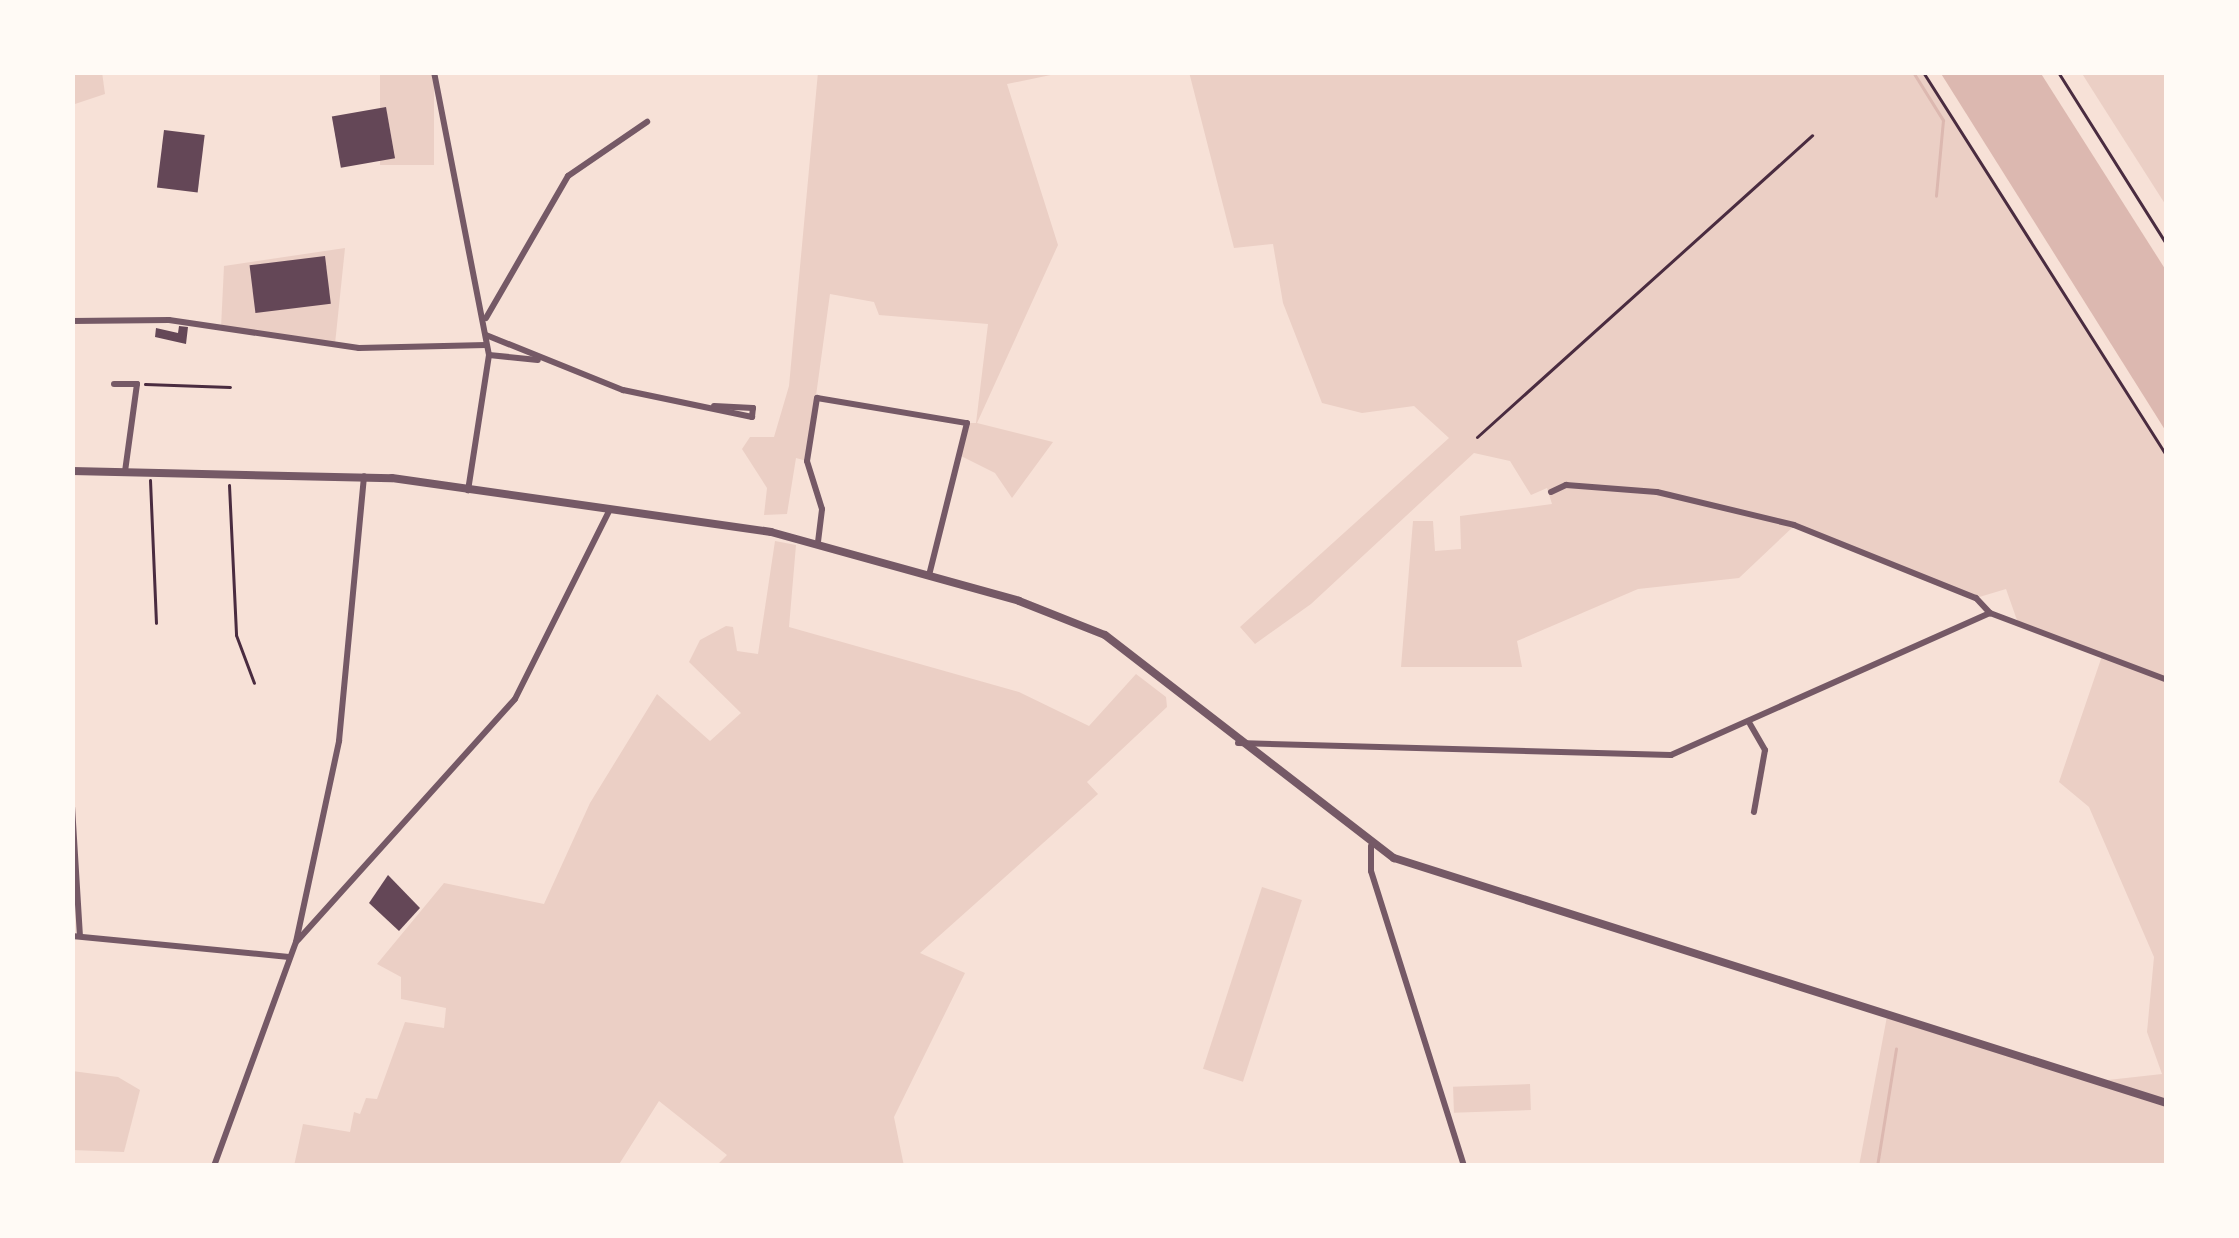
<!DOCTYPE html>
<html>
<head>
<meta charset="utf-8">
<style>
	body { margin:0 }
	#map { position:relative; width:2239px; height:1238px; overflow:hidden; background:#f7e1d7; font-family:"Playfair Display",serif }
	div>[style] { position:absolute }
	.green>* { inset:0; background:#ebcfc5; transform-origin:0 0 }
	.water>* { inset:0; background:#dcb8b0 }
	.stream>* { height:3px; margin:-1.5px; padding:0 1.5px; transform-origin:1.5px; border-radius:1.5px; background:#dcb8b0 }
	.building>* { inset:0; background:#644757; transform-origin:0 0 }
	.path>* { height:3px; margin:-1.5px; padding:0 1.5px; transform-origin:1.5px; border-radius:1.5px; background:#4a2c40 }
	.minor>* { height:6px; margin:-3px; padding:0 3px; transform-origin:3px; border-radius:3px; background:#755966 }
	.tertiary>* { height:8px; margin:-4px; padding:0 4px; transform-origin:4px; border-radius:4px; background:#755966 }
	span { translate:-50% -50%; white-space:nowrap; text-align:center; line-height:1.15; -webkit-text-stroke:10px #fffaf5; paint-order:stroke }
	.frame { position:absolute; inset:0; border:75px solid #fffaf5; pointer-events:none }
</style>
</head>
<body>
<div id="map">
	<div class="green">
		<i style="clip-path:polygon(72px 72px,102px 72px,105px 94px,72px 105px)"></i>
		<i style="left:380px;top:72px;width:54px;height:93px"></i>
		<i style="clip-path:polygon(818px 72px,1065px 72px,1007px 84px,1058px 245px,977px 423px,1053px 442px,1012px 498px,995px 473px,959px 455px,967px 423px,976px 423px,988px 324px,879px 315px,874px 302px,830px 294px,807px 461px,796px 458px,787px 514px,764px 515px,767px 488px,742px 449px,750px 437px,774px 437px,789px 386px)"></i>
		<i style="clip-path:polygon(1189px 72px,1924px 72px,2167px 457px,2167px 1166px,1859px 1166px,1888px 1011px,2099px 1081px,2162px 1074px,2147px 1032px,2154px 957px,2089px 807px,2059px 782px,2102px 656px,2018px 623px,2006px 589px,1976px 598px,1795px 525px,1739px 578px,1638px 589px,1517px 641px,1522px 667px,1401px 667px,1413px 521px,1433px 521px,1435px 551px,1461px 549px,1460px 516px,1552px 504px,1547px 488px,1531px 495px,1510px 461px,1474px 453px,1311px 604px,1255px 644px,1240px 627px,1449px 438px,1414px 406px,1362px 413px,1322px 403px,1283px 303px,1273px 244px,1234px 248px)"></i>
		<i style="clip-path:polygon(2081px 72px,2167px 72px,2167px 207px,2100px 102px)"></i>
		<i style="clip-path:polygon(345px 248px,335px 344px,221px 328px,224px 266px)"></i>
		<i style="clip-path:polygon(775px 541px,796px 545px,789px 627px,1019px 692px,1089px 726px,1136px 674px,1166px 697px,1167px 707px,1087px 782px,1098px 794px,920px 953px,965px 973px,894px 1117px,904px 1166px,716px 1166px,727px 1155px,659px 1101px,618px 1166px,294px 1166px,303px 1124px,350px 1132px,354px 1112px,360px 1114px,366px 1098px,377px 1099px,405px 1022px,444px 1028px,446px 1008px,401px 999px,401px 977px,377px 964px,444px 883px,544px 904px,590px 803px,657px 694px,710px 741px,741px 713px,689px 662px,700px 640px,726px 626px,733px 627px,737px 651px,758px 654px)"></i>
		<i style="left:1262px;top:887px;width:42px;height:191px;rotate:18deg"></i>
		<i style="clip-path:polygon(72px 1071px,118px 1077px,140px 1090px,124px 1152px,72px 1150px)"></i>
		<i style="left:1530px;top:1084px;width:26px;height:77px;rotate:88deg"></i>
	</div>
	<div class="water">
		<i style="clip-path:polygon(1940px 72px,2040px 72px,2167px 272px,2167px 433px)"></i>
	</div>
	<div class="stream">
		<i style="left:1913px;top:72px;width:57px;rotate:58deg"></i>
		<i style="left:1943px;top:120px;width:76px;rotate:95.3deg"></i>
		<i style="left:1877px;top:1166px;width:119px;rotate:-80.8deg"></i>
	</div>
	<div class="building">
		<i style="left:386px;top:107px;width:52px;height:55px;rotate:80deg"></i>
		<i style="left:164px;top:130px;width:41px;height:58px;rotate:7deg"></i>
		<i style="left:325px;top:256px;width:48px;height:76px;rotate:83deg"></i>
		<i style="clip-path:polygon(179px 326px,188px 327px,186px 344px,155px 337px,156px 328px,178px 333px)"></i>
		<i style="clip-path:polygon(388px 875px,420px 908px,399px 931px,369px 903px)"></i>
	</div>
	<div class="path">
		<i style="left:1923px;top:72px;width:456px;rotate:57.6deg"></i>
		<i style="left:2058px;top:72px;width:204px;rotate:57.8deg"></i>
		<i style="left:145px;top:384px;width:85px;rotate:2deg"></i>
		<i style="left:1477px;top:437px;width:451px;rotate:-42deg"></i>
		<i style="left:150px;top:480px;width:143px;rotate:87.6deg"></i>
		<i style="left:229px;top:485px;width:150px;rotate:87.3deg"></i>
		<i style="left:236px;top:635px;width:51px;rotate:69.4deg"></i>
	</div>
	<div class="minor">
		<i style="left:434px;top:72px;width:288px;rotate:79deg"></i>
		<i style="left:489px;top:355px;width:137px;rotate:98.8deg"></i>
		<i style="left:486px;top:318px;width:164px;rotate:-60deg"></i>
		<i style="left:568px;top:176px;width:96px;rotate:-34.4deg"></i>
		<i style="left:72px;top:321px;width:97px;rotate:-0.6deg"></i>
		<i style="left:169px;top:320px;width:192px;rotate:8.4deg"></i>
		<i style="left:359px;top:348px;width:127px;rotate:-1.4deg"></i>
		<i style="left:486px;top:335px;width:148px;rotate:21.9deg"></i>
		<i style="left:623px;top:390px;width:132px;rotate:11.8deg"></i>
		<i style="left:752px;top:417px;width:9px;rotate:-84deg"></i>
		<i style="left:753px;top:408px;width:39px;rotate:-177deg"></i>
		<i style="left:489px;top:355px;width:49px;rotate:5.8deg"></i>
		<i style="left:114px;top:384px;width:23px"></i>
		<i style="left:137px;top:384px;width:89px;rotate:97.8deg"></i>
		<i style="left:1551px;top:492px;width:17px;rotate:-25deg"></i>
		<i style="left:1566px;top:485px;width:91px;rotate:4.4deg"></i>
		<i style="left:1657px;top:492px;width:141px;rotate:13.5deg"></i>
		<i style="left:1794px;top:525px;width:196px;rotate:21.9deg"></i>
		<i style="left:1976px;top:598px;width:21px;rotate:47deg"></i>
		<i style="left:818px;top:542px;width:33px;rotate:-83deg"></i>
		<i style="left:822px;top:509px;width:50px;rotate:-107.4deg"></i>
		<i style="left:807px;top:461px;width:64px;rotate:-81deg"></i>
		<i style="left:817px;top:398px;width:152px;rotate:9.5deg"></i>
		<i style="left:967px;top:423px;width:157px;rotate:104deg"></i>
		<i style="left:1750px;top:724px;width:30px;rotate:60deg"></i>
		<i style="left:1765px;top:750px;width:63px;rotate:100.1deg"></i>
		<i style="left:1238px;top:743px;width:433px;rotate:1.6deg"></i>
		<i style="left:1671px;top:755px;width:349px;rotate:-24deg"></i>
		<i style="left:1990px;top:613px;width:189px;rotate:20.7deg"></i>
		<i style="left:72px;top:806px;width:129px;rotate:86.5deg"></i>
		<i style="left:1371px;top:846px;width:25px;rotate:90deg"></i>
		<i style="left:1371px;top:871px;width:309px;rotate:72.5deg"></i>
		<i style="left:72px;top:936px;width:218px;rotate:5.5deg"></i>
		<i style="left:298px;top:940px;width:324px;rotate:-48deg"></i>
		<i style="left:515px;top:699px;width:212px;rotate:-63.4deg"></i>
		<i style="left:214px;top:1166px;width:239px;rotate:-69.9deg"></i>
		<i style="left:296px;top:942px;width:206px;rotate:-77.9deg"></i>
		<i style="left:339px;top:741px;width:266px;rotate:-84.6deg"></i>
	</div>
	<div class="tertiary">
		<i style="left:72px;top:471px;width:320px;rotate:1.3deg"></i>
		<i style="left:392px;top:478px;width:383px;rotate:8.1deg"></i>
		<i style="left:771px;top:532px;width:257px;rotate:15.5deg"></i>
		<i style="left:1019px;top:601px;width:92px;rotate:21.6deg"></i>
		<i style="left:1105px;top:635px;width:365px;rotate:37.7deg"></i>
		<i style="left:1394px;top:858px;width:811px;rotate:17.59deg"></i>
	</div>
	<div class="frame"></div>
</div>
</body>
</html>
